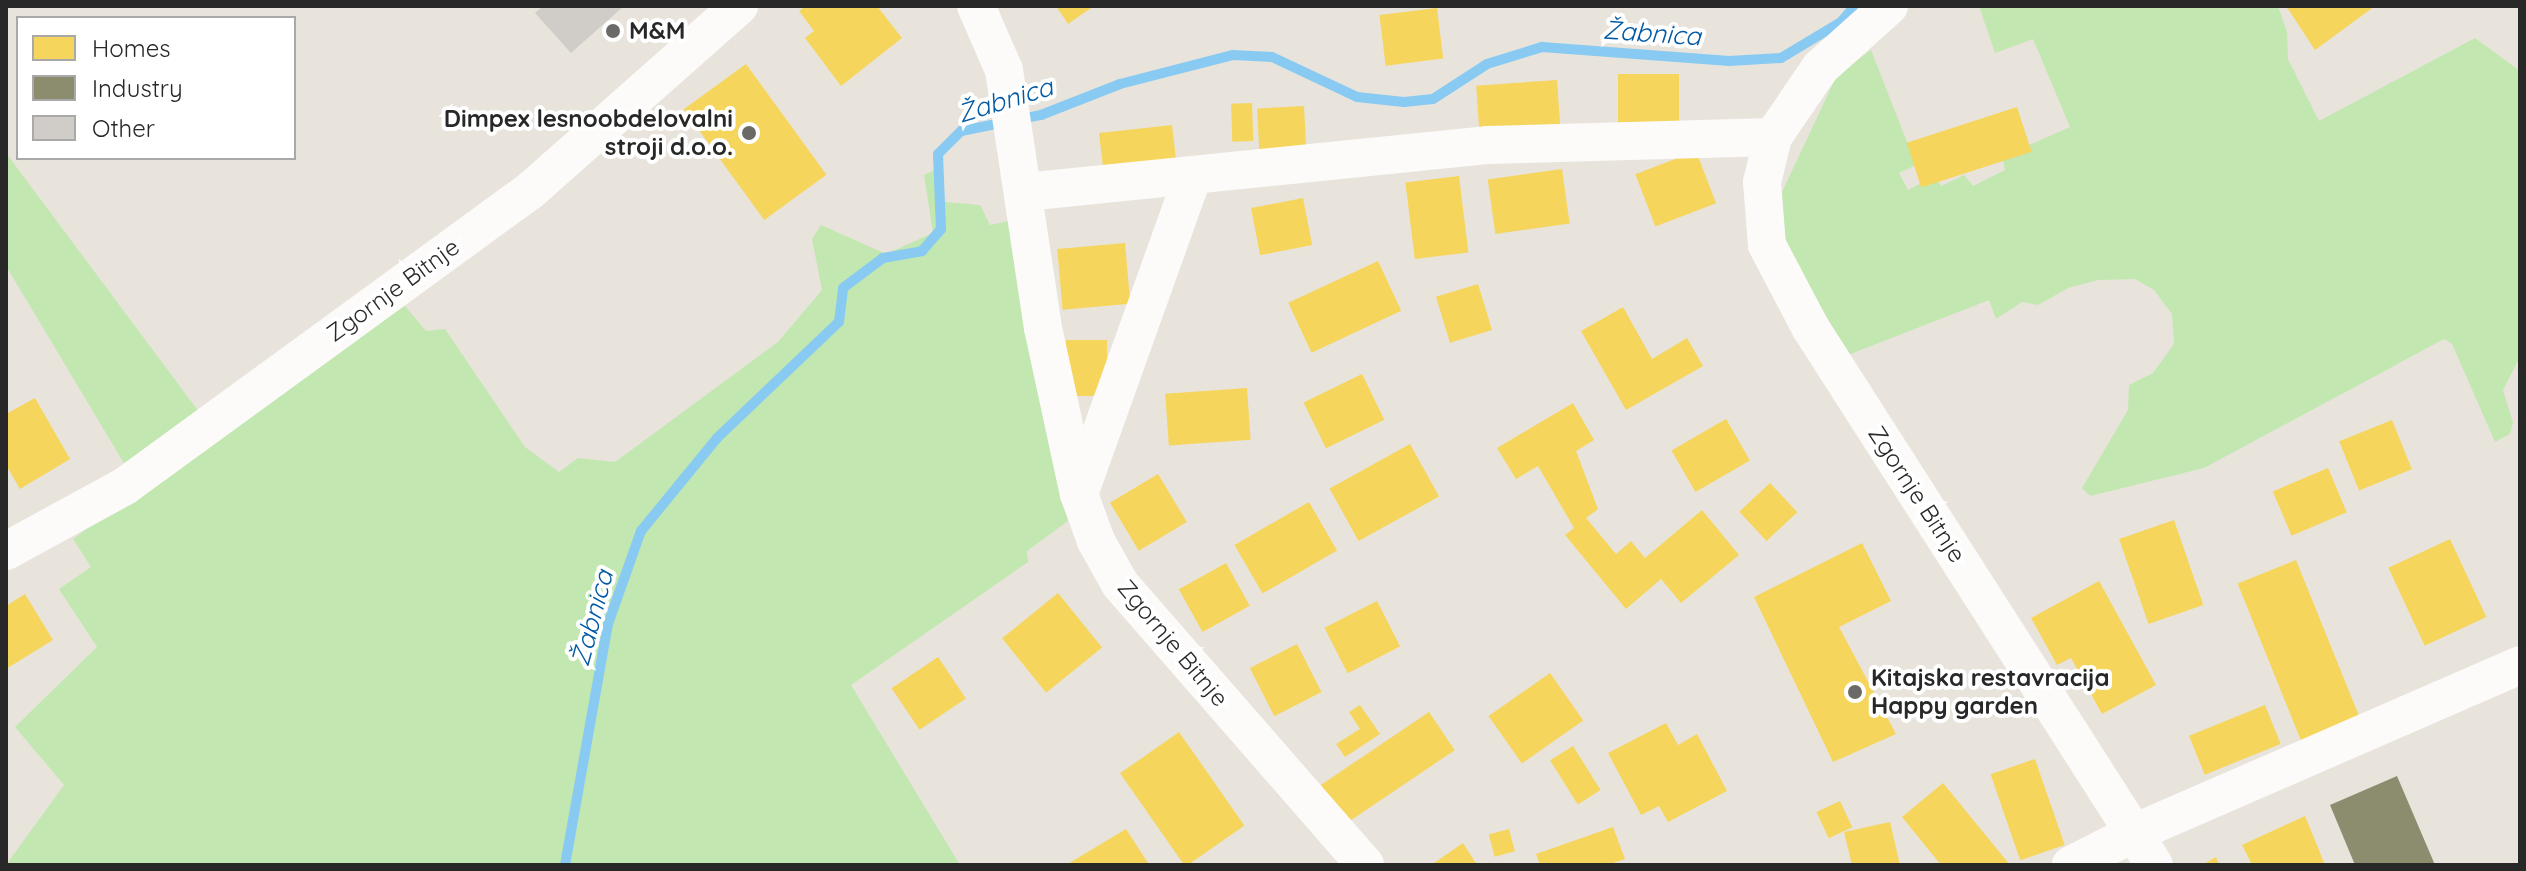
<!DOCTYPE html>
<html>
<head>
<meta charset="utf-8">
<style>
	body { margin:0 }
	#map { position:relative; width:2526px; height:871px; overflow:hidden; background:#e8e4dc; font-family:Quicksand,sans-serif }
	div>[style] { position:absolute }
	.green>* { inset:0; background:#c2e7b1 }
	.homes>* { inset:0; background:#f6d55c; transform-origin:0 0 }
	.industry>* { inset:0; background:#8c8c6e }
	.stream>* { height:10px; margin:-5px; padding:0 5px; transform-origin:5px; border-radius:5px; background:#88caf1 }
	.building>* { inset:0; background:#d0cdc8 }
	.street>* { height:38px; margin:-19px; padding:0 19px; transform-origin:19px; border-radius:19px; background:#fcfbfa }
	.dots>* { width:22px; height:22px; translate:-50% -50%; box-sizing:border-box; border:4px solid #fff; border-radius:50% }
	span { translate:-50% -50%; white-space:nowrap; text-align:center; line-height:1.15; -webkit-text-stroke:8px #fff; paint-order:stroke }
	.poi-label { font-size:24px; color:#282828; font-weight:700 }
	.left { translate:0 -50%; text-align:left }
	.right { translate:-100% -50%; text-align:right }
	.street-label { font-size:24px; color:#282828 }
	.water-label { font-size:26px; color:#0059a4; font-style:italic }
	.frame { position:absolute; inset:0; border:8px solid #282828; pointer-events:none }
	.legend { position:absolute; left:16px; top:16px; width:280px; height:144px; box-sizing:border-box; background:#fff; border:2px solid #a9a9a9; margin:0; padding:10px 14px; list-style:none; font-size:24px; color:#282828 }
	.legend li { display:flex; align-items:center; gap:16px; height:40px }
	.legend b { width:40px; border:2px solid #a9a9a9 }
</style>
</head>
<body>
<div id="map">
	<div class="green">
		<i style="clip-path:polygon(1979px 6px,2278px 6px,2287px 32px,2288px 59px,2319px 121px,2475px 38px,2520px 71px,2520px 357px,2503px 390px,2513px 423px,2510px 434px,2495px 442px,2452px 344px,2444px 339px,2204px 468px,2090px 496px,2082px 488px,2128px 410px,2129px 385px,2153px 373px,2174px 344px,2172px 314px,2154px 290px,2135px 279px,2098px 280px,2068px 288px,2038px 305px,2022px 302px,1996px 319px,1989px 300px,1848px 355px,1781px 235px,1782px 192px,1837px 75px,1871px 50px,1916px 165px,1899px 173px,1908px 190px,1935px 176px,1941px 186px,1964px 175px,1973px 186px,2005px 170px,2002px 157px,2070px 127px,2033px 39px,1995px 53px)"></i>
		<i style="clip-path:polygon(6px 153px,202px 416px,128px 470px,6px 266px)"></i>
		<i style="clip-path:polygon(937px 169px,945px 202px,980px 205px,990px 225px,1018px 219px,1070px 509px,1068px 521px,1027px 551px,1028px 562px,851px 685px,960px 865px,6px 865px,64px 785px,15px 727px,97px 647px,59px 589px,91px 567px,73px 539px,400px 300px,426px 331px,445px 329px,525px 447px,559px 472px,578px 458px,615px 462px,778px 342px,822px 290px,812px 239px,821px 225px,886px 254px,933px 233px,924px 175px)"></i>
	</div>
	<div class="homes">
		<i style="clip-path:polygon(806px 6px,877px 6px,902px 38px,841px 86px,805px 38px,814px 31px,799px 11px)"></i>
		<i style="clip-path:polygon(1056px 6px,1094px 6px,1068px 24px)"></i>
		<i style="clip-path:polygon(2286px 6px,2375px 6px,2315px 50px)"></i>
		<i style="left:1437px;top:8px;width:51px;height:58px;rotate:83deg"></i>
		<i style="left:746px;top:64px;width:137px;height:77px;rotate:54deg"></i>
		<i style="left:1679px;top:74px;width:48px;height:61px;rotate:90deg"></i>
		<i style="left:1557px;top:80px;width:44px;height:81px;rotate:86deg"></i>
		<i style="left:1252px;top:103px;width:38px;height:21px;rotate:88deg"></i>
		<i style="left:1304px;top:106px;width:45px;height:47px;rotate:87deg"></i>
		<i style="left:2017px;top:107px;width:47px;height:116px;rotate:72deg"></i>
		<i style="clip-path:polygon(1172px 125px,1177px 168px,1103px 167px,1099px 133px)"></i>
		<i style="left:1696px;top:151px;width:56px;height:65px;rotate:69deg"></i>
		<i style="left:1562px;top:169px;width:55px;height:75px;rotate:82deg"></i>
		<i style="left:1459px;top:176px;width:77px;height:54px;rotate:83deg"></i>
		<i style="left:1303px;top:198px;width:48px;height:53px;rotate:79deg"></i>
		<i style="left:1125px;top:243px;width:61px;height:68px;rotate:85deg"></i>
		<i style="left:1378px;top:261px;width:55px;height:99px;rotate:65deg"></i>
		<i style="left:1478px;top:284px;width:48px;height:44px;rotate:73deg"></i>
		<i style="clip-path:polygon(1623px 307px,1652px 359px,1687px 338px,1703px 366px,1626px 410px,1581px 331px)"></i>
		<i style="left:1066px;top:340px;width:41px;height:56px"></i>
		<i style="left:1362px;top:374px;width:51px;height:65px;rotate:64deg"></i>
		<i style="left:1247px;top:388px;width:52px;height:82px;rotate:86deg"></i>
		<i style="clip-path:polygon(35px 398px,70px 459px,20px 489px,6px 465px,6px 414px)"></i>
		<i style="clip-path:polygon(1573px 403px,1594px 440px,1576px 451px,1598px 509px,1586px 518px,1616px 554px,1631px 541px,1645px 558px,1702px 510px,1739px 555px,1681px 603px,1661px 579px,1626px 609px,1565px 535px,1574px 528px,1538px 466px,1516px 479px,1497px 448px)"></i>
		<i style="left:1726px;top:419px;width:48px;height:63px;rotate:60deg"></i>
		<i style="left:2392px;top:420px;width:53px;height:57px;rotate:68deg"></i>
		<i style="left:1410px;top:444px;width:60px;height:92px;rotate:61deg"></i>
		<i style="left:2328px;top:468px;width:48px;height:60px;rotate:67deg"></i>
		<i style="left:1158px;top:474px;width:56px;height:56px;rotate:59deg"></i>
		<i style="left:1770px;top:483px;width:40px;height:42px;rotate:47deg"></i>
		<i style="left:1309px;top:502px;width:56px;height:86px;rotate:60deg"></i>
		<i style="left:2174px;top:520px;width:90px;height:58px;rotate:71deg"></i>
		<i style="left:2450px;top:539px;width:86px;height:68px;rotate:65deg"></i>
		<i style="clip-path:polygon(1862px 543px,1891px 601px,1839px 627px,1896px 734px,1833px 762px,1754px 597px)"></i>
		<i style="left:2296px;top:560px;width:174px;height:63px;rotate:68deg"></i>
		<i style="left:1226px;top:563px;width:49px;height:54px;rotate:61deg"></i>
		<i style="clip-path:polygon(2099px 581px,2156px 685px,2102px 714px,2071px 658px,2057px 665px,2031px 618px)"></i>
		<i style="left:1058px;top:593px;width:70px;height:72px;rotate:51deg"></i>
		<i style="clip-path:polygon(25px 594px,53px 640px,6px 669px,6px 606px)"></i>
		<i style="left:1377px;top:601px;width:51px;height:59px;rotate:63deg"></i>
		<i style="left:1297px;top:644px;width:54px;height:53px;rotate:63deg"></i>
		<i style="left:938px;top:657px;width:50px;height:56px;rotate:56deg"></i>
		<i style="left:1550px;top:673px;width:58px;height:75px;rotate:55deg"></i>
		<i style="clip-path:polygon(1360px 705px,1380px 734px,1345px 757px,1336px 744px,1360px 729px,1349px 712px)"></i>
		<i style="left:2265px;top:705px;width:42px;height:82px;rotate:68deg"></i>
		<i style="left:1429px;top:712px;width:46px;height:131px;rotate:56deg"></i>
		<i style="clip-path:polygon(1666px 723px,1678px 745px,1697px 734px,1727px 791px,1668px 822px,1659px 806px,1641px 815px,1608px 753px)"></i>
		<i style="left:1179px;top:732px;width:114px;height:72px;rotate:55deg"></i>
		<i style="left:1573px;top:746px;width:52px;height:27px;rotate:58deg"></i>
		<i style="left:2035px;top:759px;width:91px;height:47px;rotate:71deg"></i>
		<i style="clip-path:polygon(1943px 783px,2010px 865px,1941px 865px,1902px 817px)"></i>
		<i style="left:1840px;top:801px;width:29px;height:26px;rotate:65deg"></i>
		<i style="clip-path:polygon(2305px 816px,2325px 865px,2252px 865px,2242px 845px)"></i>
		<i style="clip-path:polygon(1890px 822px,1900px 865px,1852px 865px,1844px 832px)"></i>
		<i style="clip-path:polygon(1613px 827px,1625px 859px,1607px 865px,1540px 865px,1536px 854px)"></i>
		<i style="clip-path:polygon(1126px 829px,1148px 863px,1066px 865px)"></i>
		<i style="left:1509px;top:829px;width:23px;height:21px;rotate:75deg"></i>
		<i style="clip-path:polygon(1463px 843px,1477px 865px,1431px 865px)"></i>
		<i style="clip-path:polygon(2216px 857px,2219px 865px,2202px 865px)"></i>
	</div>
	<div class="industry">
		<i style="clip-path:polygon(2397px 776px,2435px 865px,2355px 865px,2330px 805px)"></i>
	</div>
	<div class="stream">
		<i style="left:565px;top:865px;width:245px;rotate:-79.9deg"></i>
		<i style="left:608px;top:624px;width:99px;rotate:-70.5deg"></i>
		<i style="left:641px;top:531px;width:120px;rotate:-50.7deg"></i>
		<i style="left:717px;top:438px;width:168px;rotate:-43.6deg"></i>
		<i style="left:839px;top:322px;width:34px;rotate:-83deg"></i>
		<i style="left:843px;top:288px;width:50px;rotate:-36.9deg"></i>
		<i style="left:883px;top:258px;width:40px;rotate:-10deg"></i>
		<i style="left:922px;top:251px;width:29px;rotate:-49deg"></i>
		<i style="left:941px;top:229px;width:75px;rotate:-92.3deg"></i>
		<i style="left:938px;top:154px;width:33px;rotate:-45deg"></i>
		<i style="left:961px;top:131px;width:82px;rotate:-11.3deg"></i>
		<i style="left:1041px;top:115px;width:85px;rotate:-21.4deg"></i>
		<i style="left:1120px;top:84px;width:117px;rotate:-14.4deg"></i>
		<i style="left:1233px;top:55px;width:39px;rotate:3deg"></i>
		<i style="left:1272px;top:57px;width:94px;rotate:25.2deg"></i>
		<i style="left:1357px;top:97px;width:47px;rotate:6.1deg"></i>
		<i style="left:1404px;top:102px;width:29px;rotate:-6deg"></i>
		<i style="left:1433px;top:99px;width:64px;rotate:-32.9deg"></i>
		<i style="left:1487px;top:64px;width:58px;rotate:-17.2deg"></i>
		<i style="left:1542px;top:47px;width:188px;rotate:4.3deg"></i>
		<i style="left:1729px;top:61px;width:52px;rotate:-3.3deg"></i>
		<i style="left:1781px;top:58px;width:70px;rotate:-31deg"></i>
		<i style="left:1841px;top:22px;width:21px;rotate:-49deg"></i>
	</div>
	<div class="building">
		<i style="clip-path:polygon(543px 6px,624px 6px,571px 53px,535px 13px)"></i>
	</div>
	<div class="street">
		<i style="left:976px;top:6px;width:70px;rotate:66.4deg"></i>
		<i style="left:1004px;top:70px;width:261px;rotate:81.4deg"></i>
		<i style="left:1043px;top:328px;width:170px;rotate:77.8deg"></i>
		<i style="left:1079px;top:494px;width:50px;rotate:70.1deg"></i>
		<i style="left:1096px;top:541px;width:49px;rotate:60.8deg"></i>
		<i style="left:1120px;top:584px;width:373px;rotate:48.9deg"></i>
		<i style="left:1889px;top:6px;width:93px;rotate:138.1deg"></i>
		<i style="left:1820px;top:68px;width:83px;rotate:124.3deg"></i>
		<i style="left:1773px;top:137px;width:46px;rotate:103.7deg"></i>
		<i style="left:1762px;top:182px;width:63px;rotate:85.5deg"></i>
		<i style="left:1767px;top:245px;width:93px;rotate:62.3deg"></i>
		<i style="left:1810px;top:327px;width:601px;rotate:57.37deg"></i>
		<i style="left:2134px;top:833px;width:71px;rotate:153.1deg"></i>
		<i style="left:1025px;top:192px;width:464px;rotate:-5.8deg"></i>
		<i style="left:1487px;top:145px;width:286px;rotate:-1.6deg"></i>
		<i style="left:1079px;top:494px;width:335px;rotate:-70.3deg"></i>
		<i style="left:6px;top:551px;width:136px;rotate:-28.6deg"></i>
		<i style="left:125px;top:486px;width:502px;rotate:-36.09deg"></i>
		<i style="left:531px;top:190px;width:278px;rotate:-41.5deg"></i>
		<i style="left:2154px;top:865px;width:38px;rotate:-122deg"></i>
		<i style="left:2134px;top:833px;width:421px;rotate:-23.5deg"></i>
	</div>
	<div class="dots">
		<i style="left:613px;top:31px;background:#6b6a67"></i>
		<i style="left:749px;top:133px;background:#6b6a67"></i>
		<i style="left:1855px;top:692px;background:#6b6a67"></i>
	</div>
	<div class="poi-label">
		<span class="left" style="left:629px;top:31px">M&amp;M</span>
		<span class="right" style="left:733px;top:133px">Dimpex lesnoobdelovalni<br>stroji d.o.o.</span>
		<span class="left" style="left:1871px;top:692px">Kitajska restavracija<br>Happy garden</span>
	</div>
	<div class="street-label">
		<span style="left:393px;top:290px;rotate:-36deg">Zgornje Bitnje</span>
		<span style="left:1917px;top:494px;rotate:57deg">Zgornje Bitnje</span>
		<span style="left:1173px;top:643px;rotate:50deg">Zgornje Bitnje</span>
	</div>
	<div class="water-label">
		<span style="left:1652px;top:33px;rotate:4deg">Žabnica</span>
		<span style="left:1005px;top:100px;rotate:-17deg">Žabnica</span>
		<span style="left:592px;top:618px;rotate:-75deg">Žabnica</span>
	</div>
	<div class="frame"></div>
	<ul class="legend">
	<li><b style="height:22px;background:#f6d55c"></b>Homes</li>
	<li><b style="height:22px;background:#8c8c6e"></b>Industry</li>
	<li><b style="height:22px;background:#d0cdc8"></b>Other</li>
	</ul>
</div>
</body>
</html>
